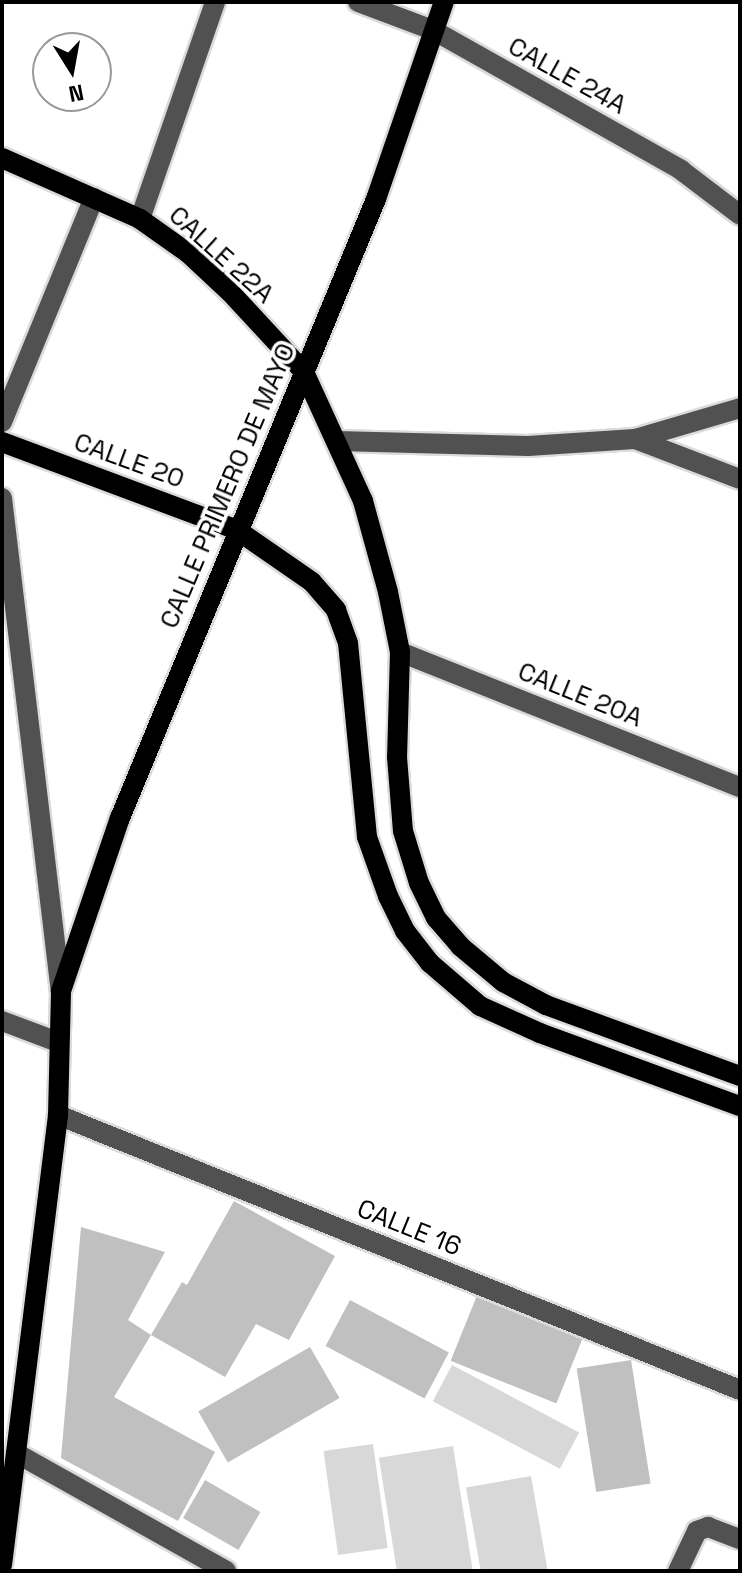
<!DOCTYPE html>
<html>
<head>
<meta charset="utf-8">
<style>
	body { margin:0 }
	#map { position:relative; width:742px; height:1573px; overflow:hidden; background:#fff; font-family:"Space Grotesk",sans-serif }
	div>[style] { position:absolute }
	.green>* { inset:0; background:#d8d8d8; transform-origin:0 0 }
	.building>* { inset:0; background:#c0c0c0; transform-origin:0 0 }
	.roads { filter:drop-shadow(2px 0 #dbdbdb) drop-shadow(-2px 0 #dbdbdb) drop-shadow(0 2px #dbdbdb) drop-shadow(0 -2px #dbdbdb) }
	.minor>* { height:20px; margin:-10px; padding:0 10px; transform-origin:10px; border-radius:10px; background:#515151 }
	.major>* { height:20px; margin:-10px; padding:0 10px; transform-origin:10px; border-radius:10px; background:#000 }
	span { translate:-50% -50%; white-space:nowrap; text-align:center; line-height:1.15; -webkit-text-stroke:7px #fff; paint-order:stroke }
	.street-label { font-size:26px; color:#000 }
	.frame { position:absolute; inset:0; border:4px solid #000; pointer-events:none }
	.north { position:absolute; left:32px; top:32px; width:80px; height:80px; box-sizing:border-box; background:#fff; border:2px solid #999; border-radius:50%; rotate:169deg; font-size:22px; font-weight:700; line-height:32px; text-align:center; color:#000 }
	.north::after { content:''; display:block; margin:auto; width:28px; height:36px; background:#000; clip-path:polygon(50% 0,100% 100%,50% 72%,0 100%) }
</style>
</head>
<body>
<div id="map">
	<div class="green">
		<i style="left:452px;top:1365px;width:144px;height:41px;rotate:28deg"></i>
		<i style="left:373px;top:1444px;width:105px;height:50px;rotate:82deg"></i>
		<i style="left:453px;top:1446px;width:127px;height:75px;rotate:81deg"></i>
		<i style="left:531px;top:1476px;width:96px;height:66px;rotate:80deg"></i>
	</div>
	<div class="building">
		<i style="clip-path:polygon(234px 1201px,335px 1256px,289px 1340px,256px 1324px,225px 1377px,151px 1335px,182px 1282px,187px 1285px)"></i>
		<i style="clip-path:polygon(81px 1227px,165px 1252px,128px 1320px,151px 1335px,114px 1397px,215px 1452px,178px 1521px,61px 1458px)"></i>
		<i style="left:478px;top:1293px;width:114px;height:73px;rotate:22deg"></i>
		<i style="left:350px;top:1300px;width:112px;height:52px;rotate:28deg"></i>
		<i style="left:310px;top:1347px;width:59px;height:129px;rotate:60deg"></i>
		<i style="left:631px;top:1360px;width:125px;height:55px;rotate:81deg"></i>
		<i style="left:205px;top:1480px;width:64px;height:44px;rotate:30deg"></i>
	</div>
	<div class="roads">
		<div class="minor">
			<i style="left:358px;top:2px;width:80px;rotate:20.5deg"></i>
			<i style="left:433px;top:30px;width:285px;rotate:29.4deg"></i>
			<i style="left:681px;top:170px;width:74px;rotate:37.3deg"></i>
			<i style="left:140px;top:219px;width:230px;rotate:-70.9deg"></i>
			<i style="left:2px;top:422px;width:242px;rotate:-67.7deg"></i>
			<i style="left:635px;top:439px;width:112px;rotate:20.9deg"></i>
			<i style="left:337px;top:441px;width:191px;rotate:1.5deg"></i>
			<i style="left:528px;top:446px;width:107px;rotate:-3.7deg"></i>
			<i style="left:635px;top:439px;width:109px;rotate:-16.4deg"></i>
			<i style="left:2px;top:498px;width:497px;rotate:83.2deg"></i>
			<i style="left:400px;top:652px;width:366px;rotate:21.7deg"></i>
			<i style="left:2px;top:1021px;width:60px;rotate:20.6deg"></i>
			<i style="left:58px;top:1115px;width:735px;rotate:21.96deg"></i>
			<i style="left:16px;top:1453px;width:241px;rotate:29.3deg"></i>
			<i style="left:678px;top:1571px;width:44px;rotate:-64.6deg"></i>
			<i style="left:697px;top:1531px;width:12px;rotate:-20deg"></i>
			<i style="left:708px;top:1527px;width:34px;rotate:21deg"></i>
		</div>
		<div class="major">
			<i style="left:2px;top:158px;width:151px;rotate:23.8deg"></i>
			<i style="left:140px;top:219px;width:59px;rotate:35.3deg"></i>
			<i style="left:188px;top:253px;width:57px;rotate:42.9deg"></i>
			<i style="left:230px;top:292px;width:109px;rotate:47.2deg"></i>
			<i style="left:304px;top:372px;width:142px;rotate:65.4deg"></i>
			<i style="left:363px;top:501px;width:94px;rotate:74.6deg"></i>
			<i style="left:388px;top:592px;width:61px;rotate:78.7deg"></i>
			<i style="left:400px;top:652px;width:105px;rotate:91.6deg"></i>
			<i style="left:397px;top:757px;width:74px;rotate:85.4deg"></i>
			<i style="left:403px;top:831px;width:54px;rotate:72.9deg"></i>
			<i style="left:419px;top:883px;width:39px;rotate:64deg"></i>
			<i style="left:436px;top:918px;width:37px;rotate:49deg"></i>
			<i style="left:460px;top:946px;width:56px;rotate:39.9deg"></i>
			<i style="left:503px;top:982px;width:49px;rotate:28.1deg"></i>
			<i style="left:546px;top:1005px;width:207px;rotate:20.1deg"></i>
			<i style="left:2px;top:442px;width:251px;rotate:20.5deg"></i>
			<i style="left:237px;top:530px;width:91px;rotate:34.7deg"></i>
			<i style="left:312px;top:582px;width:37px;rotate:49deg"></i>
			<i style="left:336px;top:610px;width:35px;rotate:70deg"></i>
			<i style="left:348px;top:643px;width:195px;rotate:84.4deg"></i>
			<i style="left:367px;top:837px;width:63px;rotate:70.4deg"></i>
			<i style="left:388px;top:896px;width:39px;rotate:64deg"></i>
			<i style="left:405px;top:931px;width:41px;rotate:52deg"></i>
			<i style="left:430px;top:963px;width:66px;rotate:40.7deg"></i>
			<i style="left:480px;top:1006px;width:66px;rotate:24.2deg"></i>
			<i style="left:540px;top:1033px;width:213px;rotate:20.1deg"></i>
			<i style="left:2px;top:1565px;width:453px;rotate:-82.9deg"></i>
			<i style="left:58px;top:1115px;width:124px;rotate:-88.6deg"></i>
			<i style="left:61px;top:991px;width:183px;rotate:-71.2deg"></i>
			<i style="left:120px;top:818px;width:670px;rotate:-67.53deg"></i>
			<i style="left:376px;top:199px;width:208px;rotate:-71deg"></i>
		</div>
	</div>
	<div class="street-label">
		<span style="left:567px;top:76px;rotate:29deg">CALLE 24A</span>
		<span style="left:221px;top:255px;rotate:42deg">CALLE 22A</span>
		<span style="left:129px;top:461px;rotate:20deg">CALLE 20</span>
		<span style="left:228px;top:486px;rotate:-67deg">CALLE PRIMERO DE MAYO</span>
		<span style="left:580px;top:695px;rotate:22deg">CALLE 20A</span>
		<span style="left:409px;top:1228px;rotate:22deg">CALLE 16</span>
	</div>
	<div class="frame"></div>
	<div class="north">N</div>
</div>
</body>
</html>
